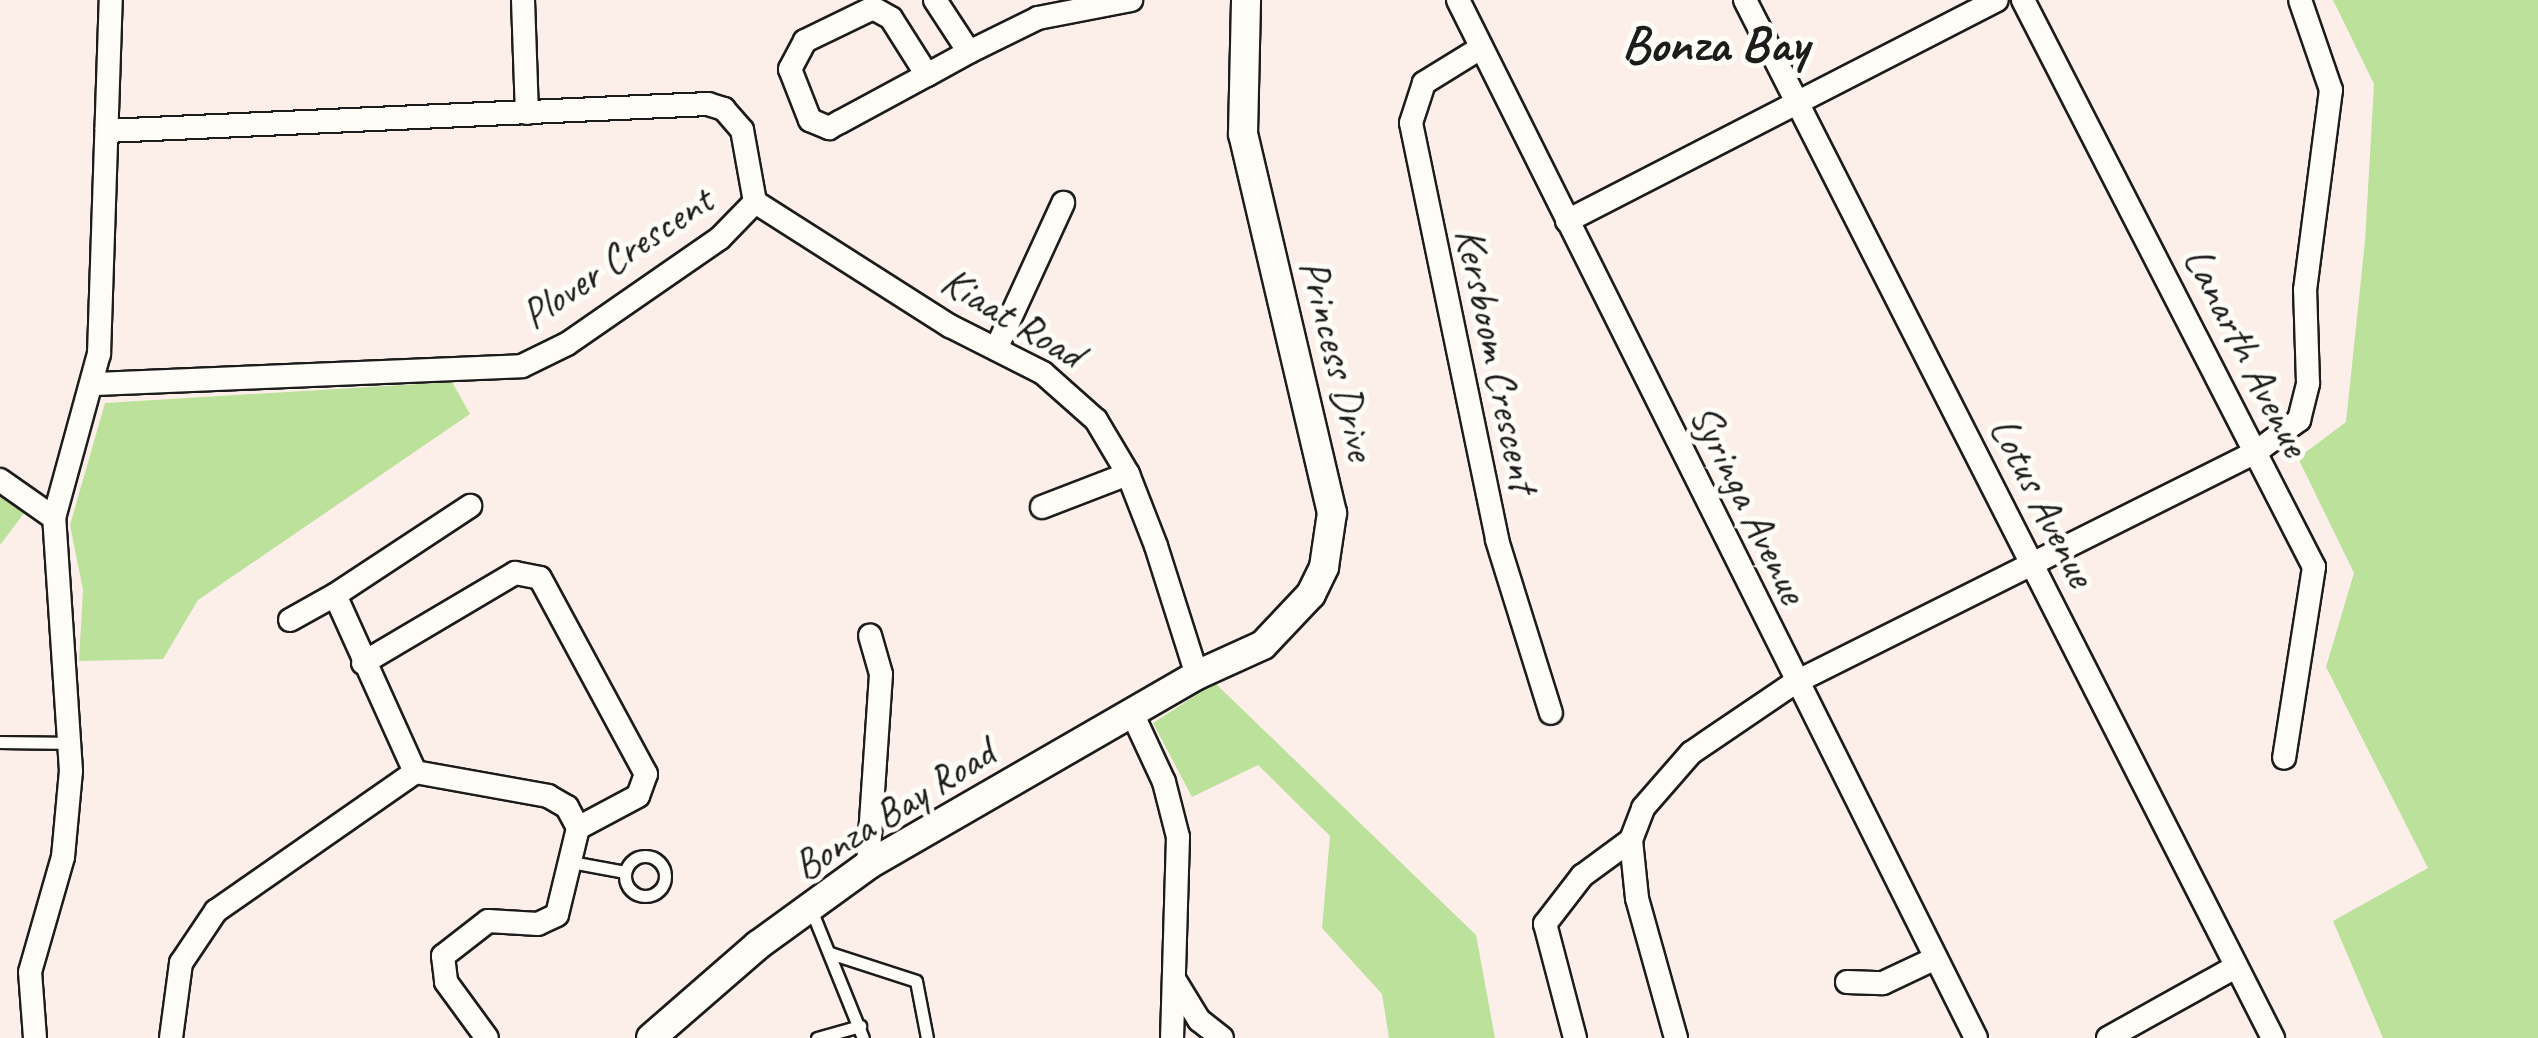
<!DOCTYPE html>
<html>
<head>
<meta charset="utf-8">
<style>
	body { margin:0 }
	#map { position:relative; width:2538px; height:1038px; overflow:hidden; background:#fcefe9; font-family:Caveat,sans-serif }
	div>[style] { position:absolute }
	.green>* { inset:0; background:#bce19b }
	.roads { filter:drop-shadow(2px 0 #1c1c1c) drop-shadow(-2px 0 #1c1c1c) drop-shadow(0 2px #1c1c1c) drop-shadow(0 -2px #1c1c1c) }
	.service>* { height:11px; margin:-5.5px; padding:0 5.5px; transform-origin:5.5px; border-radius:5.5px; background:#fdfcf7 }
	.service>.ring { margin:-5.5px; padding:0; box-sizing:content-box; background:none; border:11px solid #fdfcf7; border-radius:50% }
	.minor>* { height:22px; margin:-11px; padding:0 11px; transform-origin:11px; border-radius:11px; background:#fdfcf7 }
	.tertiary>* { height:28px; margin:-14px; padding:0 14px; transform-origin:14px; border-radius:14px; background:#fdfcf7 }
	span { translate:-50% -50%; white-space:nowrap; text-align:center; line-height:1.15; -webkit-text-stroke:10px #fdfcf7; paint-order:stroke }
	.street-label { font-size:42px; color:#1c1c1c }
	.district-label { font-size:52px; color:#1c1c1c; font-weight:700 }
</style>
</head>
<body>
<div id="map">
	<div class="green">
		<i style="clip-path:polygon(2333px 0,2538px 0,2538px 1038px,2383px 1038px,2333px 921px,2428px 868px,2326px 667px,2354px 573px,2298px 458px,2346px 422px,2365px 241px,2374px 84px)"></i>
		<i style="clip-path:polygon(452px 382px,470px 414px,198px 600px,163px 659px,79px 661px,83px 590px,70px 525px,105px 403px)"></i>
		<i style="clip-path:polygon(0 485px,25px 512px,0 545px)"></i>
		<i style="clip-path:polygon(1215px 683px,1476px 935px,1495px 1038px,1389px 1038px,1382px 994px,1322px 928px,1330px 836px,1258px 765px,1192px 797px,1153px 723px)"></i>
	</div>
	<div class="roads">
		<div class="service">
			<i style="left:0;top:742px;width:70px;rotate:0.8deg"></i>
			<i class="ring" style="left:625px;top:856px;width:29px;height:29px"></i>
			<i style="left:571px;top:862px;width:55px;rotate:10.5deg"></i>
			<i style="left:810px;top:907px;width:141px;rotate:68deg"></i>
			<i style="left:830px;top:953px;width:90px;rotate:18deg"></i>
			<i style="left:916px;top:981px;width:58px;rotate:79.1deg"></i>
			<i style="left:817px;top:1038px;width:45px;rotate:-15.6deg"></i>
		</div>
		<div class="minor">
			<i style="left:523px;top:0;width:113px;rotate:88deg"></i>
			<i style="left:935px;top:0;width:62px;rotate:56.8deg"></i>
			<i style="left:969px;top:52px;width:77px;rotate:-26.2deg"></i>
			<i style="left:1038px;top:18px;width:95px;rotate:-11deg"></i>
			<i style="left:1458px;top:0;width:1160px;rotate:63.48deg"></i>
			<i style="left:1745px;top:0;width:1165px;rotate:63.04deg"></i>
			<i style="left:2023px;top:0;width:637px;rotate:62.83deg"></i>
			<i style="left:2314px;top:567px;width:193px;rotate:98.9deg"></i>
			<i style="left:1479px;top:49px;width:65px;rotate:148.3deg"></i>
			<i style="left:1424px;top:83px;width:42px;rotate:108deg"></i>
			<i style="left:1411px;top:123px;width:426px;rotate:78.3deg"></i>
			<i style="left:1497px;top:540px;width:181px;rotate:72.7deg"></i>
			<i style="left:927px;top:75px;width:67px;rotate:-122.3deg"></i>
			<i style="left:891px;top:18px;width:21px;rotate:-151deg"></i>
			<i style="left:873px;top:8px;width:76px;rotate:154.1deg"></i>
			<i style="left:805px;top:41px;width:32px;rotate:118deg"></i>
			<i style="left:790px;top:69px;width:55px;rotate:68.6deg"></i>
			<i style="left:810px;top:120px;width:21px;rotate:23deg"></i>
			<i style="left:829px;top:128px;width:13px;rotate:-29deg"></i>
			<i style="left:840px;top:122px;width:99px;rotate:-28.4deg"></i>
			<i style="left:927px;top:75px;width:48px;rotate:-28.7deg"></i>
			<i style="left:755px;top:202px;width:231px;rotate:32.5deg"></i>
			<i style="left:950px;top:326px;width:104px;rotate:26.8deg"></i>
			<i style="left:1043px;top:373px;width:71px;rotate:41.6deg"></i>
			<i style="left:1096px;top:420px;width:63px;rotate:59.3deg"></i>
			<i style="left:1128px;top:474px;width:77px;rotate:68.7deg"></i>
			<i style="left:1156px;top:546px;width:135px;rotate:72.4deg"></i>
			<i style="left:1567px;top:221px;width:483px;rotate:-27.2deg"></i>
			<i style="left:996px;top:349px;width:161px;rotate:-65.3deg"></i>
			<i style="left:95px;top:384px;width:427px;rotate:-2.4deg"></i>
			<i style="left:522px;top:366px;width:50px;rotate:-26.1deg"></i>
			<i style="left:567px;top:344px;width:186px;rotate:-34.7deg"></i>
			<i style="left:720px;top:238px;width:50px;rotate:-45.8deg"></i>
			<i style="left:755px;top:202px;width:73px;rotate:-100.2deg"></i>
			<i style="left:742px;top:130px;width:28px;rotate:-131deg"></i>
			<i style="left:724px;top:109px;width:17px;rotate:-163deg"></i>
			<i style="left:708px;top:104px;width:602px;rotate:177.43deg"></i>
			<i style="left:0;top:480px;width:66px;rotate:35.1deg"></i>
			<i style="left:1042px;top:507px;width:92px;rotate:-21deg"></i>
			<i style="left:290px;top:620px;width:51px;rotate:-29.1deg"></i>
			<i style="left:363px;top:663px;width:177px;rotate:-30.6deg"></i>
			<i style="left:515px;top:573px;width:25px;rotate:11deg"></i>
			<i style="left:540px;top:578px;width:223px;rotate:61.6deg"></i>
			<i style="left:646px;top:774px;width:23px;rotate:110deg"></i>
			<i style="left:638px;top:796px;width:68px;rotate:151.9deg"></i>
			<i style="left:1132px;top:713px;width:76px;rotate:65.1deg"></i>
			<i style="left:1164px;top:782px;width:57px;rotate:75.7deg"></i>
			<i style="left:1178px;top:837px;width:201px;rotate:91.7deg"></i>
			<i style="left:415px;top:772px;width:194px;rotate:-114.3deg"></i>
			<i style="left:335px;top:595px;width:162px;rotate:-33.4deg"></i>
			<i style="left:868px;top:865px;width:191px;rotate:-86.1deg"></i>
			<i style="left:881px;top:674px;width:40px;rotate:-106deg"></i>
			<i style="left:1174px;top:979px;width:48px;rotate:58.6deg"></i>
			<i style="left:1199px;top:1020px;width:29px;rotate:38deg"></i>
			<i style="left:1847px;top:982px;width:36px;rotate:2deg"></i>
			<i style="left:1883px;top:983px;width:56px;rotate:-25.2deg"></i>
			<i style="left:35px;top:1038px;width:66px;rotate:-94.3deg"></i>
			<i style="left:30px;top:972px;width:120px;rotate:-74deg"></i>
			<i style="left:63px;top:857px;width:86px;rotate:-84.7deg"></i>
			<i style="left:71px;top:771px;width:254px;rotate:-93.8deg"></i>
			<i style="left:54px;top:518px;width:170px;rotate:-74.7deg"></i>
			<i style="left:99px;top:354px;width:354px;rotate:-88.1deg"></i>
			<i style="left:171px;top:1038px;width:76px;rotate:-82.4deg"></i>
			<i style="left:181px;top:963px;width:63px;rotate:-56.1deg"></i>
			<i style="left:216px;top:911px;width:243px;rotate:-34.9deg"></i>
			<i style="left:415px;top:772px;width:135px;rotate:10.2deg"></i>
			<i style="left:548px;top:796px;width:22px;rotate:30deg"></i>
			<i style="left:567px;top:807px;width:24px;rotate:62deg"></i>
			<i style="left:578px;top:828px;width:89px;rotate:103.6deg"></i>
			<i style="left:557px;top:915px;width:21px;rotate:155deg"></i>
			<i style="left:538px;top:924px;width:50px;rotate:-176.6deg"></i>
			<i style="left:488px;top:921px;width:57px;rotate:142.1deg"></i>
			<i style="left:443px;top:956px;width:26px;rotate:83deg"></i>
			<i style="left:446px;top:982px;width:69px;rotate:53.8deg"></i>
			<i style="left:1575px;top:1038px;width:118px;rotate:-104.7deg"></i>
			<i style="left:1545px;top:924px;width:61px;rotate:-52.4deg"></i>
			<i style="left:1582px;top:876px;width:61px;rotate:-36.3deg"></i>
			<i style="left:1676px;top:1038px;width:145px;rotate:-105.6deg"></i>
			<i style="left:1637px;top:898px;width:58px;rotate:-95.9deg"></i>
			<i style="left:1631px;top:840px;width:34px;rotate:-69deg"></i>
			<i style="left:1643px;top:808px;width:73px;rotate:-48.9deg"></i>
			<i style="left:1691px;top:753px;width:125px;rotate:-34.2deg"></i>
			<i style="left:1794px;top:683px;width:517px;rotate:-26.57deg"></i>
			<i style="left:2256px;top:452px;width:54px;rotate:-36.7deg"></i>
			<i style="left:2299px;top:420px;width:38px;rotate:-76deg"></i>
			<i style="left:2308px;top:383px;width:93px;rotate:-91.8deg"></i>
			<i style="left:2305px;top:290px;width:202px;rotate:-82.6deg"></i>
			<i style="left:2331px;top:90px;width:95px;rotate:-109deg"></i>
			<i style="left:2108px;top:1038px;width:144px;rotate:-29.1deg"></i>
		</div>
		<div class="tertiary">
			<i style="left:651px;top:1038px;width:142px;rotate:-41deg"></i>
			<i style="left:758px;top:945px;width:136px;rotate:-36deg"></i>
			<i style="left:868px;top:865px;width:380px;rotate:-30deg"></i>
			<i style="left:1197px;top:675px;width:72px;rotate:-24.4deg"></i>
			<i style="left:1263px;top:645px;width:70px;rotate:-46.7deg"></i>
			<i style="left:1311px;top:594px;width:30px;rotate:-64deg"></i>
			<i style="left:1324px;top:567px;width:55px;rotate:-81.6deg"></i>
			<i style="left:1332px;top:513px;width:389px;rotate:-103.2deg"></i>
			<i style="left:1243px;top:134px;width:134px;rotate:-88.7deg"></i>
		</div>
	</div>
	<div class="street-label">
		<span style="left:617px;top:258px;rotate:-34deg">Plover Crescent</span>
		<span style="left:1012px;top:318px;rotate:31deg">Kiaat Road</span>
		<span style="left:2246px;top:352px;rotate:63deg">Lanarth Avenue</span>
		<span style="left:1337px;top:360px;rotate:76deg">Princess Drive</span>
		<span style="left:1496px;top:360px;rotate:78deg">Kersboom Crescent</span>
		<span style="left:2042px;top:502px;rotate:63deg">Lotus Avenue</span>
		<span style="left:1748px;top:504px;rotate:64deg">Syringa Avenue</span>
		<span style="left:894px;top:810px;rotate:-32deg">Bonza Bay Road</span>
	</div>
	<div class="district-label">
		<span style="left:1715px;top:45px">Bonza Bay</span>
	</div>
</div>
</body>
</html>
